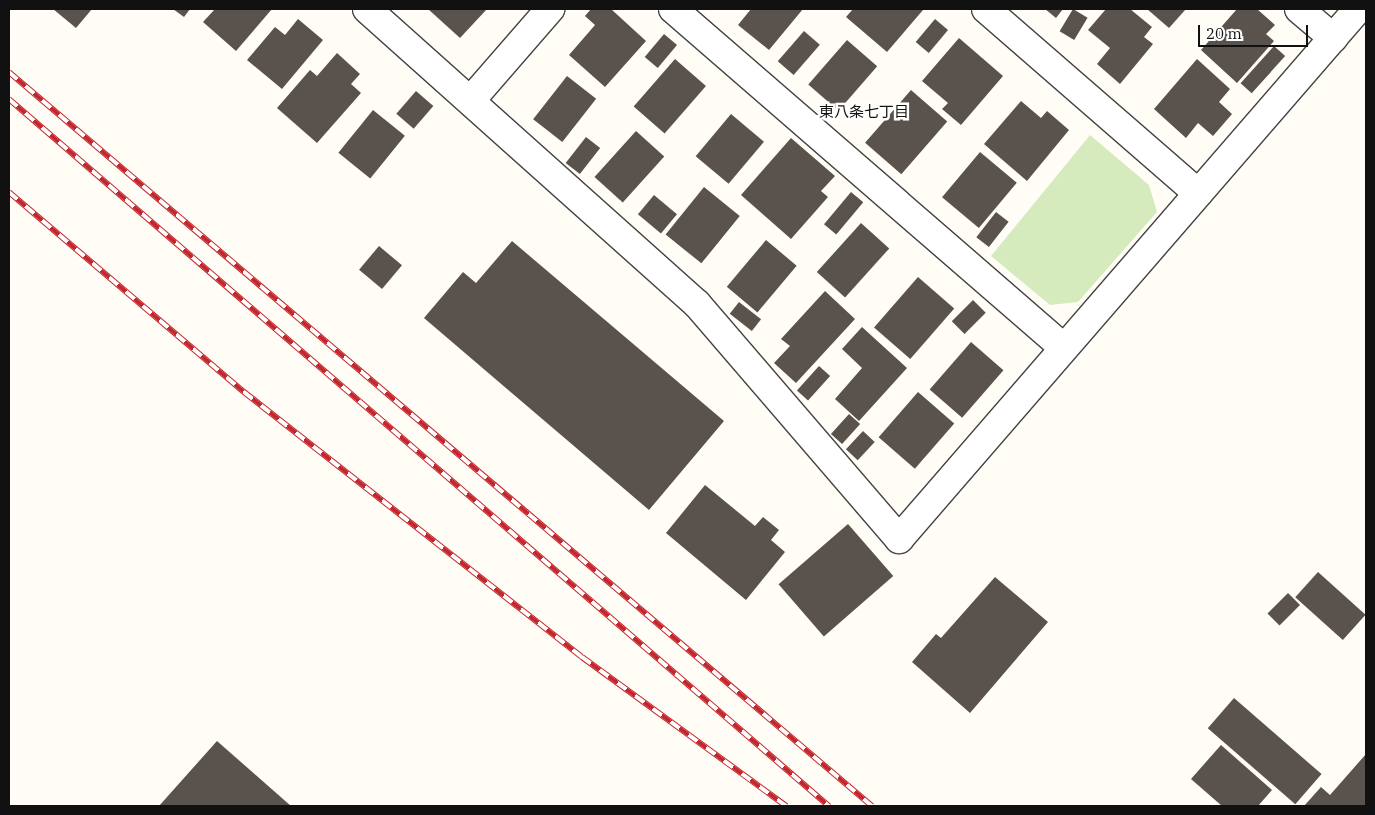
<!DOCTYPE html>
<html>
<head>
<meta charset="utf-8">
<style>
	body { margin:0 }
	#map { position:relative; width:1375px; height:815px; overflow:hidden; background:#fffdf5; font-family:"IBM Plex Serif","Noto Sans JP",serif }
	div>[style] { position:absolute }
	.green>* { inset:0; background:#d5ebbd }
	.building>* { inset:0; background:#5a524d; transform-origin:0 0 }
	.roads { filter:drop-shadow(1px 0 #444) drop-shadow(-1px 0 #444) drop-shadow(0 1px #444) drop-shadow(0 -1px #444) }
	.minor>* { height:28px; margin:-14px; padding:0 14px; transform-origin:14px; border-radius:14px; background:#fff }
	.rail>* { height:5.5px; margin-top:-2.75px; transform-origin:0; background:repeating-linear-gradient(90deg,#fff 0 11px,#c4262e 0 22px); box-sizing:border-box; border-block:1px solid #c4262e }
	span { translate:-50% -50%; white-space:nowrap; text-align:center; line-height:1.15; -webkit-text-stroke:5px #fff; paint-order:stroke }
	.neighbourhood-label { font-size:15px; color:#111 }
	.frame { position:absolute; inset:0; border:10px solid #111; pointer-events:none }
	.scale { position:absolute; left:1198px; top:25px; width:110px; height:22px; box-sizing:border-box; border:2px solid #111; border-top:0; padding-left:6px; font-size:15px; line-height:18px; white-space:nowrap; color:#111; -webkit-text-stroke:4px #fff; paint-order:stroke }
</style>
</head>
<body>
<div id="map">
	<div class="green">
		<i style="clip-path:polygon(1090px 135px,1149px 185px,1157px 212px,1078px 302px,1050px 305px,991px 256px)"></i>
	</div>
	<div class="building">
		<i style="clip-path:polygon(53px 9px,92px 9px,76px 28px)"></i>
		<i style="clip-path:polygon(173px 9px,190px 9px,184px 17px)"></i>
		<i style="clip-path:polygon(215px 9px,272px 9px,236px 51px,203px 22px)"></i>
		<i style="clip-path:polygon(428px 9px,487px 9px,460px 38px)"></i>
		<i style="clip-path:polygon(591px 9px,611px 9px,646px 41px,605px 87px,569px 55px,595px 25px,585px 16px)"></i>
		<i style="clip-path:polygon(751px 9px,803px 9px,769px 50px,738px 25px)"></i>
		<i style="clip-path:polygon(853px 9px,922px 9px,923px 10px,887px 52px,846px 17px)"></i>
		<i style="clip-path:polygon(1045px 9px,1063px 9px,1056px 18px)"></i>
		<i style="left:1073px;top:9px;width:17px;height:26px;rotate:31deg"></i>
		<i style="clip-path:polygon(1106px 9px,1130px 9px,1152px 27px,1144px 37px,1153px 44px,1120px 84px,1097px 64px,1110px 48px,1088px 30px)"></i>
		<i style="clip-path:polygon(1147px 9px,1186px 9px,1169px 28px)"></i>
		<i style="clip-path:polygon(1237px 9px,1257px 9px,1275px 25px,1266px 34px,1274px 41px,1237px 83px,1201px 50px)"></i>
		<i style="clip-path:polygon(298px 19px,323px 40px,282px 89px,247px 60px,275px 27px,285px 35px)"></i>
		<i style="left:935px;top:19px;width:17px;height:30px;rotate:40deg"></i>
		<i style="left:804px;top:31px;width:21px;height:40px;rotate:41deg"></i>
		<i style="left:664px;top:34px;width:17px;height:30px;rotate:40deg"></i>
		<i style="clip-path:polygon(959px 38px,1003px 76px,961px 125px,942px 109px,948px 103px,922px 81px)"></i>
		<i style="left:847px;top:40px;width:40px;height:59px;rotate:41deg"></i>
		<i style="left:1274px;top:46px;width:15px;height:50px;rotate:42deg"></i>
		<i style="clip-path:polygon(337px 53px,360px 74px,351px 84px,361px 93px,317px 143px,277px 108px,310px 70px,317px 76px)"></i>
		<i style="left:675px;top:59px;width:41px;height:63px;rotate:41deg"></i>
		<i style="clip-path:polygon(1197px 59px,1230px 89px,1219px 102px,1232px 114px,1213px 136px,1198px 123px,1186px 138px,1154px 109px)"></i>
		<i style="left:567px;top:76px;width:37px;height:55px;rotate:38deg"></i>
		<i style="left:911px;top:90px;width:48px;height:70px;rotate:41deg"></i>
		<i style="left:416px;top:91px;width:23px;height:30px;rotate:41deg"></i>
		<i style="clip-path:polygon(1021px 101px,1041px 118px,1047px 111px,1069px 130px,1027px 181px,984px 144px)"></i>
		<i style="left:373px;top:110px;width:41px;height:55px;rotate:39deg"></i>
		<i style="left:731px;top:114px;width:43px;height:55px;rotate:40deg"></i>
		<i style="left:636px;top:131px;width:38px;height:62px;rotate:42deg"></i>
		<i style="left:586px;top:137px;width:18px;height:33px;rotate:38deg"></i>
		<i style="clip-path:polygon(791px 138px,835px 176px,821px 191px,828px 197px,791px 239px,741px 195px)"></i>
		<i style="left:980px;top:152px;width:48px;height:59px;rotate:40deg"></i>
		<i style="left:704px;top:187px;width:46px;height:61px;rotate:39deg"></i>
		<i style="left:851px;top:192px;width:16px;height:42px;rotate:40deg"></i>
		<i style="left:654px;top:195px;width:30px;height:25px;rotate:40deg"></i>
		<i style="left:996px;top:212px;width:16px;height:32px;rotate:38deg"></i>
		<i style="left:861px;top:223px;width:38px;height:66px;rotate:42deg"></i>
		<i style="left:766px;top:240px;width:40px;height:61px;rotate:40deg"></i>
		<i style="clip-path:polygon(512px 241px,724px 421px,649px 510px,424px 318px,463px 272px,476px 283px)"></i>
		<i style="left:379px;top:246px;width:30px;height:31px;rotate:40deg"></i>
		<i style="left:918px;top:277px;width:48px;height:67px;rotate:41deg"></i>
		<i style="clip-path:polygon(825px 291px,855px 319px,796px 383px,774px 363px,790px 346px,781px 339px)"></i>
		<i style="left:973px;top:300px;width:18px;height:30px;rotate:45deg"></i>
		<i style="left:739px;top:302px;width:28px;height:15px;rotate:38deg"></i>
		<i style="clip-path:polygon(862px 327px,907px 368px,859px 421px,835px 399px,862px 368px,842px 349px)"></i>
		<i style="left:971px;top:342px;width:43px;height:63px;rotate:41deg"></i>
		<i style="left:819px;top:366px;width:15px;height:33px;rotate:42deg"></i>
		<i style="left:918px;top:392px;width:48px;height:60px;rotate:41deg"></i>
		<i style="left:849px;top:414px;width:15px;height:27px;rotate:42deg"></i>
		<i style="left:863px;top:431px;width:16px;height:25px;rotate:43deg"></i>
		<i style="clip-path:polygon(705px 485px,755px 526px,763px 517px,779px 530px,771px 540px,785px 552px,746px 600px,666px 533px)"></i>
		<i style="left:848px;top:524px;width:69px;height:92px;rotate:49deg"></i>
		<i style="left:1318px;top:572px;width:64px;height:34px;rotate:42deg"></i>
		<i style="clip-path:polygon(995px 577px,1048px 622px,970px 713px,912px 662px,936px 634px,941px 638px)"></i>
		<i style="left:1288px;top:593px;width:17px;height:29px;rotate:45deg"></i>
		<i style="left:1234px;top:698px;width:116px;height:40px;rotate:41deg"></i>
		<i style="clip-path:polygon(217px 741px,291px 806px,159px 806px)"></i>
		<i style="clip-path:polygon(1221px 745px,1272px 790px,1258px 806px,1222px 806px,1191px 779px)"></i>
		<i style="clip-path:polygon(1366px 754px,1366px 806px,1304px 806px,1321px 787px,1330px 795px)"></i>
	</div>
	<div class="roads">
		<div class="minor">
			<i style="left:367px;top:9px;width:443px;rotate:41.8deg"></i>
			<i style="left:697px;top:304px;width:310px;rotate:49.3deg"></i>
			<i style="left:899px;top:539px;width:701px;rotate:-49.11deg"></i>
			<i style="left:673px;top:9px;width:517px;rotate:40.93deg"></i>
			<i style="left:986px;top:9px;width:281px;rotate:41deg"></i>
			<i style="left:1299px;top:9px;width:45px;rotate:40.5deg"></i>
			<i style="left:471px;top:100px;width:121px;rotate:-49deg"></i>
		</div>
	</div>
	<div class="rail">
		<i style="left:9px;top:72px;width:1133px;rotate:40.38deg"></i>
		<i style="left:9px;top:99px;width:1083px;rotate:40.77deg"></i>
		<i style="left:9px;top:192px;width:309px;rotate:40.4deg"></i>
		<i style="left:244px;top:392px;width:429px;rotate:38.1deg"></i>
		<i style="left:582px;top:657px;width:253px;rotate:36.1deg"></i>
	</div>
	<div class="neighbourhood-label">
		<span style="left:864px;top:112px">東八条七丁目</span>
	</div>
	<div class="frame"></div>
	<div class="scale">20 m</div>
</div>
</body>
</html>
